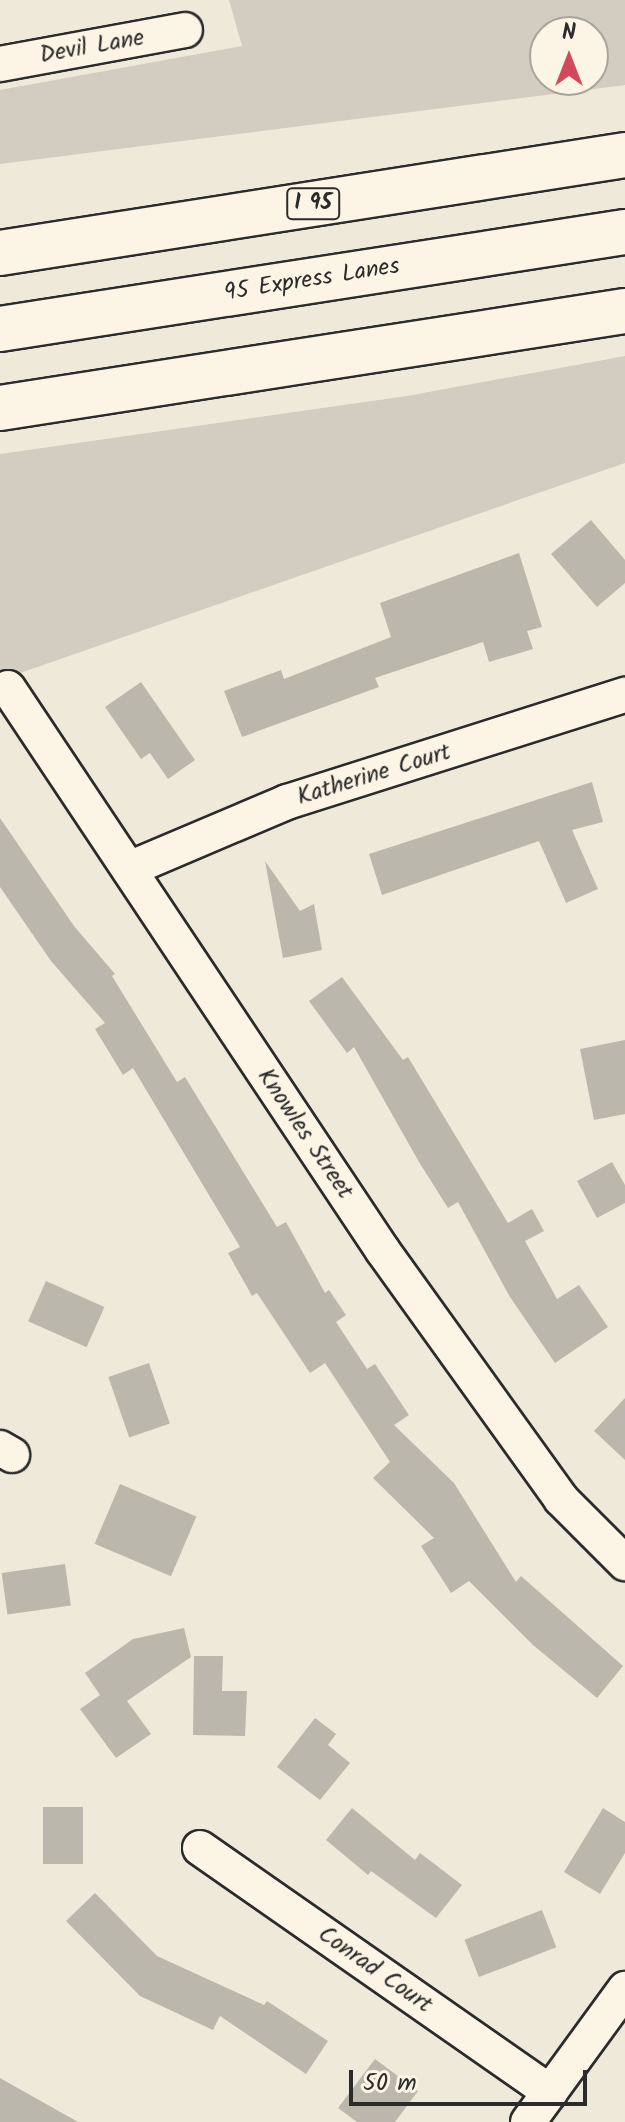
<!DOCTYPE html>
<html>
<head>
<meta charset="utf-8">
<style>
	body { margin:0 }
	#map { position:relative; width:625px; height:2122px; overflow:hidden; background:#efe9da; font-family:Kalam,sans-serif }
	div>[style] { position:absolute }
	.green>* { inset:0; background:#d2cdc0 }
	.building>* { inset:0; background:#bcb7ac; transform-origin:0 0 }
	.roads { filter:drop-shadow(2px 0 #2b2b2b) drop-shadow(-2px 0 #2b2b2b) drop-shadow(0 2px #2b2b2b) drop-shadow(0 -2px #2b2b2b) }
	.street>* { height:34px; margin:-17px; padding:0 17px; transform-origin:17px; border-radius:17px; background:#fcf5e5 }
	.highway>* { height:44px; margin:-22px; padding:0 22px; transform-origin:22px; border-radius:22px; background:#fcf5e5 }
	span { translate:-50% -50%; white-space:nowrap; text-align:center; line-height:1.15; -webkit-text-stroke:7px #fcf5e5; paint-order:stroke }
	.shield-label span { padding:2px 6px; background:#fcf5e5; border:2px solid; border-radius:6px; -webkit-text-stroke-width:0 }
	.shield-label { font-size:22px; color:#2b2b2b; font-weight:700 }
	.street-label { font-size:24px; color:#2b2b2b }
	.north { position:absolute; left:529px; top:16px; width:80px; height:80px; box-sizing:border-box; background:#fcf5e5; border:2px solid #a8a49b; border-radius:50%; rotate:0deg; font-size:22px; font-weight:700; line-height:32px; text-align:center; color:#2b2b2b }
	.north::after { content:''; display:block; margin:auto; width:28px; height:36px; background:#d1495b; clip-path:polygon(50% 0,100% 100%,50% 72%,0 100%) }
	.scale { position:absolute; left:349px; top:2070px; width:238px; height:36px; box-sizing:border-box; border:4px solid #2b2b2b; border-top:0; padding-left:10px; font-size:24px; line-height:28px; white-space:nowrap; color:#2b2b2b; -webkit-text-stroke:6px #fcf5e5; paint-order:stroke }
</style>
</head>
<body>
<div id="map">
	<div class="green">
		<i style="clip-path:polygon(evenodd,229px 0,625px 0,625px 85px,0 164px,0 90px,242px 46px,229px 0,593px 32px,593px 80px,545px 80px,545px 32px,593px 32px)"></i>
		<i style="clip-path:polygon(625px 356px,625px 463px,0 680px,0 454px,407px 396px)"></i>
	</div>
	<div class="building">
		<i style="clip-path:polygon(591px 520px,625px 560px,625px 583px,597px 607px,551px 554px)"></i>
		<i style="clip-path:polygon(519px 553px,542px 627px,527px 631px,533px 649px,489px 662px,483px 642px,375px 678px,379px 687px,242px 737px,224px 691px,281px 670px,284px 679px,391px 637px,380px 603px)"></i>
		<i style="clip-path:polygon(141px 682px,195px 760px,168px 779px,150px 753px,141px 759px,105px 707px)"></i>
		<i style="clip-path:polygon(592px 782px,603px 822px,572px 830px,598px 889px,566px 903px,539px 841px,382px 895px,369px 854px)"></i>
		<i style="clip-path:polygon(0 818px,74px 926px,115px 974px,112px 976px,177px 1082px,185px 1077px,277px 1227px,286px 1222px,325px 1293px,329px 1290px,346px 1315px,336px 1322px,367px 1369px,375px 1364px,409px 1415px,394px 1425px,454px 1483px,516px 1582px,521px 1576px,623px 1666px,597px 1698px,533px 1645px,469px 1581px,451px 1593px,421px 1546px,434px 1538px,373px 1478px,390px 1462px,325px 1363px,310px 1373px,257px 1293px,252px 1296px,228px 1253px,240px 1247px,133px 1068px,123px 1075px,95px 1029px,105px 1023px,51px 961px,0 887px)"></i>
		<i style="clip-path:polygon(265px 861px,300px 911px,314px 904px,322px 950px,283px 958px)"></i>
		<i style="clip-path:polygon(342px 977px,403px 1060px,408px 1057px,508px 1223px,532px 1209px,544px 1231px,525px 1241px,557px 1299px,579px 1285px,608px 1327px,555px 1363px,510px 1297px,458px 1202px,448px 1208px,419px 1162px,354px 1047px,347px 1053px,309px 1001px)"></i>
		<i style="clip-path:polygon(625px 1040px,625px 1114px,594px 1120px,580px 1049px)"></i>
		<i style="clip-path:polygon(612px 1162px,625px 1185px,625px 1203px,597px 1218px,577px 1181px)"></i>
		<i style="left:46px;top:1281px;width:64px;height:44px;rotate:24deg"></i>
		<i style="left:149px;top:1363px;width:64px;height:43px;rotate:71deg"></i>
		<i style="clip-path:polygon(625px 1398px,625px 1460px,594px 1431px)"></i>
		<i style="left:120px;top:1484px;width:83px;height:65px;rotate:23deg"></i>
		<i style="left:65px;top:1564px;width:42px;height:64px;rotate:82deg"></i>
		<i style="clip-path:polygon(184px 1628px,191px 1657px,127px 1701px,151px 1734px,116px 1758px,80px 1709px,100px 1695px,85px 1673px,133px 1639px)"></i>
		<i style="clip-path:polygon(194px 1656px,223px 1656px,222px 1691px,247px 1691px,245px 1736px,193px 1735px)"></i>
		<i style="clip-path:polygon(315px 1718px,336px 1734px,328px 1745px,350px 1763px,320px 1800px,277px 1767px)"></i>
		<i style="left:43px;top:1807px;width:40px;height:57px"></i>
		<i style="clip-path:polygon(352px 1808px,415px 1860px,420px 1853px,462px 1885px,436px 1918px,371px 1871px,368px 1875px,326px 1840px)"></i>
		<i style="clip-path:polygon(603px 1808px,625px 1822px,625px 1853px,600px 1894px,564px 1872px)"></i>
		<i style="clip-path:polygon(95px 1893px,157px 1956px,264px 2005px,267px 2001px,328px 2041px,306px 2074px,220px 2016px,213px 2030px,140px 1996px,66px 1921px)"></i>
		<i style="left:542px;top:1910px;width:40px;height:83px;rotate:69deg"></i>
		<i style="clip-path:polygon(375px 2059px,418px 2091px,395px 2122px,357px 2122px,338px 2108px)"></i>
		<i style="clip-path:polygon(0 2078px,78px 2122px,0 2122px)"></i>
	</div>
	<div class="roads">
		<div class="street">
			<i style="left:0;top:64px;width:188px;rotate:-10.4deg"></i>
			<i style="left:8px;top:688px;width:676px;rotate:56.33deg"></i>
			<i style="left:383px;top:1251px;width:305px;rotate:54.3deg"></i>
			<i style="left:561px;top:1499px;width:91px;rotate:45deg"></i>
			<i style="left:129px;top:869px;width:172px;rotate:-23deg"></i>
			<i style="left:287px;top:802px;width:355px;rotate:-17.6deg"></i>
			<i style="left:0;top:1448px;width:14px;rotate:30deg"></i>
			<i style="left:200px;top:1848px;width:427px;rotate:34.9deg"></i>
			<i style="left:528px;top:2122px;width:165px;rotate:-53.9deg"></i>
		</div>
		<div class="highway">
			<i style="left:0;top:253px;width:633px;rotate:-8.91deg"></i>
			<i style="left:0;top:329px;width:632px;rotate:-8.82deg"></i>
			<i style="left:0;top:408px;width:632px;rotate:-8.82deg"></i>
		</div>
	</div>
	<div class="shield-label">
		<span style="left:313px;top:204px">I 95</span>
	</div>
	<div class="street-label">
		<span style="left:92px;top:47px;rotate:-10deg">Devil Lane</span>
		<span style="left:312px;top:280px;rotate:-9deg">95 Express Lanes</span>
		<span style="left:374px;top:775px;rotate:-17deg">Katherine Court</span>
		<span style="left:305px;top:1134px;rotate:56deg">Knowles Street</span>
		<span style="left:375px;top:1970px;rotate:35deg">Conrad Court</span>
	</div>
	<div class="north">N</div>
	<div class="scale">50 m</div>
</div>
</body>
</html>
